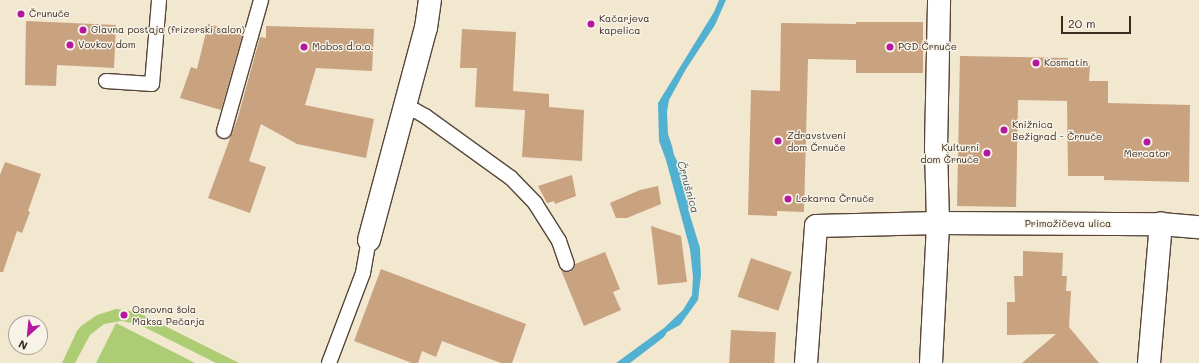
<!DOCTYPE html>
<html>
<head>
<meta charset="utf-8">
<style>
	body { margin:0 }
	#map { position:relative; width:1199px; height:363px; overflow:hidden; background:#f2e7cf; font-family:Mali,sans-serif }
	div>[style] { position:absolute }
	.green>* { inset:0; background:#adcd75 }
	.water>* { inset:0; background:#52b1d1 }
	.building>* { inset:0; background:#c9a280; transform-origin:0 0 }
	.roads { filter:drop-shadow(1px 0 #564639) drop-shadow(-1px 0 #564639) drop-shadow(0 1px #564639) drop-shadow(0 -1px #564639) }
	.lane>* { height:14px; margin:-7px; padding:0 7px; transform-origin:7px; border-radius:7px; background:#fff }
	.street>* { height:22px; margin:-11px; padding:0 11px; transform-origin:11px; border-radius:11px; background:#fff }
	.dots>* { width:11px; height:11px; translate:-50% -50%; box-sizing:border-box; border:2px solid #f7f3e8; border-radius:50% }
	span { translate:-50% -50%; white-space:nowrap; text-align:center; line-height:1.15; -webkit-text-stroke:3px #f7f3e8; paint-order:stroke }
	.poi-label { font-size:10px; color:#3b2a1e }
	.left { translate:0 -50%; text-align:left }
	.right { translate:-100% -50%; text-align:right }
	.street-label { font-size:10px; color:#3b2a1e }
	.water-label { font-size:11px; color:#43595d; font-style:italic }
	.north { position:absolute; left:8px; top:315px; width:40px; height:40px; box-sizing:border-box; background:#f7f3e8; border:1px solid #aca397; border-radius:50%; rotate:207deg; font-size:11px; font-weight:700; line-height:16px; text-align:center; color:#3b2a1e }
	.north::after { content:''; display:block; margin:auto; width:14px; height:18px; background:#b5179e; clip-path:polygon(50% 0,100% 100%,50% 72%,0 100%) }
	.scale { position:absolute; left:1061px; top:16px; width:70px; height:18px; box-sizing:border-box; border:2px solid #3b2a1e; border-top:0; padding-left:5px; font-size:12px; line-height:14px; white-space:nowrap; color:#3b2a1e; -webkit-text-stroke:3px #f7f3e8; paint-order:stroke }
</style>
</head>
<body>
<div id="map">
	<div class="green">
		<i style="clip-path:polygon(116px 309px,137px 312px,239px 363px,216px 363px,138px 324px,121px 321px,104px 324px,90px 335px,75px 363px,62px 363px,77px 331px,81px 326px,97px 315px)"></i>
		<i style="clip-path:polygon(116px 323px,195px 363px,96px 363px)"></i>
	</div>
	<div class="water">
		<i style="clip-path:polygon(719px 0,726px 0,715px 25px,686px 69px,669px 100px,667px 112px,668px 134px,672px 146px,674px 155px,682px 171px,690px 202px,688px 209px,700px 248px,701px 275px,698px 300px,680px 325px,667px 332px,664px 337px,630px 363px,616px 363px,664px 328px,683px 310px,692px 295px,693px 277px,690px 249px,666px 160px,659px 141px,658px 103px,714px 12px)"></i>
	</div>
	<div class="building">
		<i style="clip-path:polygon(26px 21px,116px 25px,114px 68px,57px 65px,56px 86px,25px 85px)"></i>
		<i style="clip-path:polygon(856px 22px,923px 22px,923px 73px,856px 73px,856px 60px,808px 59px,804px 212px,777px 211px,777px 216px,748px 215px,751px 90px,780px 91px,781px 23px,856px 24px)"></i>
		<i style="clip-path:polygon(208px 24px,243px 33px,221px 110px,180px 98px,191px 67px,197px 69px)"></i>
		<i style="clip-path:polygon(266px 26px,374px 29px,372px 71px,316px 68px,305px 105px,374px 119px,366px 158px,297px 144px,261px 124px,249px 161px,266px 167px,250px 213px,208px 198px,238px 117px,260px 37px,266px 38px)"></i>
		<i style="clip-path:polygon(462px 29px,516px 32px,513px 91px,549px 94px,549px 107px,584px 110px,582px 161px,522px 157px,525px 110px,475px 107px,477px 68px,460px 68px)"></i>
		<i style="clip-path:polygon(960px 56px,1068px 58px,1068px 64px,1090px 65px,1089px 81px,1108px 81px,1108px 103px,1190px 105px,1189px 182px,1104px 180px,1104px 176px,1068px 176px,1067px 101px,1018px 100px,1016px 207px,957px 206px)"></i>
		<i style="clip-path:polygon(5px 162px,41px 174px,28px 211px,30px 212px,22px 233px,17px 231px,3px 272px,0 272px,0 175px)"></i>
		<i style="clip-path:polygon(572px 175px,576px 196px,555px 204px,554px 201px,547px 203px,538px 186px)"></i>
		<i style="clip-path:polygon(658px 186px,661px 204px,627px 218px,616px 218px,610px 203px,640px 190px)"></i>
		<i style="clip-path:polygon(651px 226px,681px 236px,687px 282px,658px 285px)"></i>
		<i style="clip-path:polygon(1023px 251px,1063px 253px,1062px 276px,1067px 276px,1066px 291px,1071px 291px,1069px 327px,1099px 363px,1022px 363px,1056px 334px,1007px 335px,1007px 302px,1015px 302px,1014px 276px,1023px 276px)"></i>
		<i style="clip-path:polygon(605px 252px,620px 289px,613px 292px,621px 310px,584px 326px,561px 270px,570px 272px,574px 269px,575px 264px)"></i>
		<i style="left:751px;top:258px;width:43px;height:41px;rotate:19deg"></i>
		<i style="clip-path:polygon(381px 269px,526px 324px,512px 363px,501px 363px,442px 341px,436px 357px,422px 351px,418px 363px,412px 363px,354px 341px)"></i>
		<i style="left:731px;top:330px;width:45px;height:33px;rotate:3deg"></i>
	</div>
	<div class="roads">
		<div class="lane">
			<i style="left:106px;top:81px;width:46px;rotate:3.7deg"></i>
			<i style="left:152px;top:84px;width:84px;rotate:-85.2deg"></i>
			<i style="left:404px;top:110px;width:12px;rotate:5deg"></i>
			<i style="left:416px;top:111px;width:10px;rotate:29deg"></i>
			<i style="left:425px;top:116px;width:106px;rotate:35.8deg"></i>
			<i style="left:511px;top:178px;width:35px;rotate:46deg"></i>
			<i style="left:535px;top:203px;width:45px;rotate:57.7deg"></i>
			<i style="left:559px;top:241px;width:24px;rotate:71deg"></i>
			<i style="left:224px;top:131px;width:136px;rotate:-74.2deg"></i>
			<i style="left:329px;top:363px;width:96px;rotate:-69.3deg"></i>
			<i style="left:363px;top:273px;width:34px;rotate:-80deg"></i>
		</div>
		<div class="street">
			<i style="left:369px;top:240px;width:220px;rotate:-75deg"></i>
			<i style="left:426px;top:28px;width:28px;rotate:-82deg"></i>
			<i style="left:806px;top:363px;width:137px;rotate:-85.8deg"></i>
			<i style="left:816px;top:226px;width:122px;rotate:-1.4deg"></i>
			<i style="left:938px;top:223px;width:223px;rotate:0.3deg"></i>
			<i style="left:1161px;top:224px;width:38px;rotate:5deg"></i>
			<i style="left:931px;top:363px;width:140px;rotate:-87.1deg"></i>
			<i style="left:938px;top:223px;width:76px;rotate:-91.5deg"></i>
			<i style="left:936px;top:147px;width:147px;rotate:-88.8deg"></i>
			<i style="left:1149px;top:363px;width:140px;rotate:-85.1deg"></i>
		</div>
	</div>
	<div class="dots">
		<i style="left:21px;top:14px;background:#b5179e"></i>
		<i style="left:591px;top:24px;background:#b5179e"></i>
		<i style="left:83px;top:30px;background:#b5179e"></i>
		<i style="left:70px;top:45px;background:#b5179e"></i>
		<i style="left:304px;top:47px;background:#b5179e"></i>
		<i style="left:890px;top:47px;background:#b5179e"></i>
		<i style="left:1036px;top:63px;background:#b5179e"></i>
		<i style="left:1004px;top:130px;background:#b5179e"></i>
		<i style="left:778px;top:141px;background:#b5179e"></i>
		<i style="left:1147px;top:142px;background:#b5179e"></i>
		<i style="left:987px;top:153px;background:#b5179e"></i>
		<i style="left:788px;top:199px;background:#b5179e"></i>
		<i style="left:124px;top:315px;background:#b5179e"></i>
	</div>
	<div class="poi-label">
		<span class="left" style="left:29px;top:14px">Črunuče</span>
		<span class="left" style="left:599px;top:24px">Kačarjeva<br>kapelica</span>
		<span class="left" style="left:91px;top:30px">Glavna postaja (frizerski salon)</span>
		<span class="left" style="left:78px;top:45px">Vovkov dom</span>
		<span class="left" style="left:312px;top:47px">Mobos d.o.o.</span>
		<span class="left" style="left:898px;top:47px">PGD Črnuče</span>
		<span class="left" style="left:1044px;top:63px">Kosmatin</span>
		<span class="left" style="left:1012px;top:130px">Knižnica<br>Bežigrad - Črnuče</span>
		<span class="left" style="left:787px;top:141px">Zdravstveni<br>dom Črnuče</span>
		<span class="right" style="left:979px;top:153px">Kulturni<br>dom Črnuče</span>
		<span style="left:1147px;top:154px">Mercator</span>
		<span class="left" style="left:796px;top:199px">Lekarna Črnuče</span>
		<span class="left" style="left:132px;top:315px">Osnovna šola<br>Maksa Pečarja</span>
	</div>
	<div class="street-label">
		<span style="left:1068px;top:224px">Primožičeva ulica</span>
	</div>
	<div class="water-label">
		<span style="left:688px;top:187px;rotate:74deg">Črnušnica</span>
	</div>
	<div class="north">N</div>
	<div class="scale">20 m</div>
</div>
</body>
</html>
